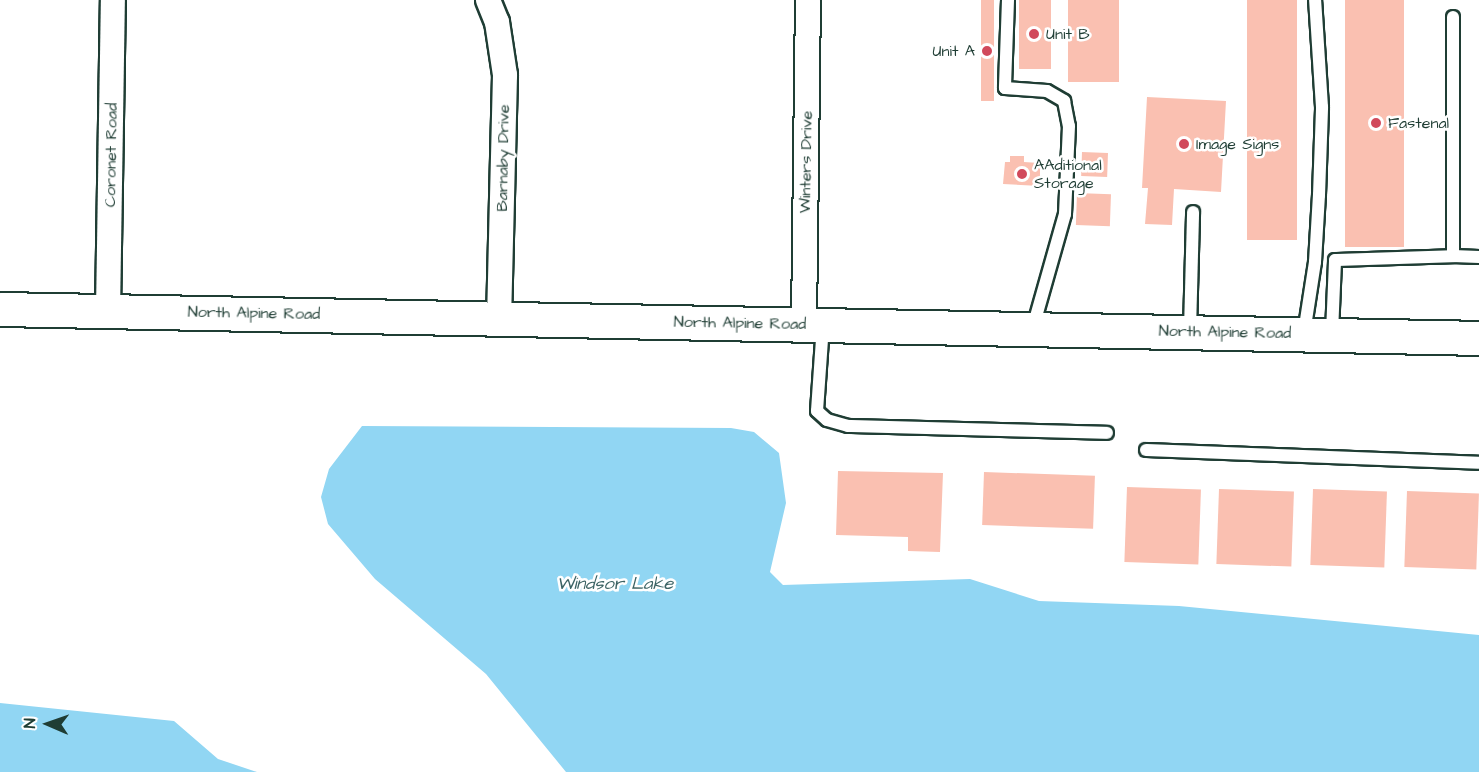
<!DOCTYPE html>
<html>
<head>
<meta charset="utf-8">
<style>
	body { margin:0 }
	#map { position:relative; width:1479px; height:772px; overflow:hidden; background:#fff; font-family:"Architects Daughter",sans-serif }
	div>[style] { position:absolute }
	.water>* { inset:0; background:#91d6f3 }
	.building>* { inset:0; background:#fac0b1; transform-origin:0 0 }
	.roads { filter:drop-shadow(2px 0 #1f3d34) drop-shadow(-2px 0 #1f3d34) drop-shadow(0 2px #1f3d34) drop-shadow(0 -2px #1f3d34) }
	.lane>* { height:12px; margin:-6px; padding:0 6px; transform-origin:6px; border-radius:6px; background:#fff }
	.street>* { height:24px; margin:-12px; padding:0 12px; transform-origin:12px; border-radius:12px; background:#fff }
	.secondary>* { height:33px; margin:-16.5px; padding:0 16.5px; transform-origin:16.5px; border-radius:16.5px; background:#fff }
	.dots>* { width:16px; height:16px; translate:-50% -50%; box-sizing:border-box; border:3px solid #fff; border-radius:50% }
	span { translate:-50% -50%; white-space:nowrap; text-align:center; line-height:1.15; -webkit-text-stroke:5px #fff; paint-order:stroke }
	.poi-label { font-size:16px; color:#1f3d34 }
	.left { translate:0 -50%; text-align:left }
	.right { translate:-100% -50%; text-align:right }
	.street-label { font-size:16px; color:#1f3d34 }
	.water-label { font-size:18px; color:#3c6364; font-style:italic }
	.north { position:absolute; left:18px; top:694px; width:60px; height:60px; -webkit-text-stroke:4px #fff; paint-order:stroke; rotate:272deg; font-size:16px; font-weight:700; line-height:24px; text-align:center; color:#1f3d34 }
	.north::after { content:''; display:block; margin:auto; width:21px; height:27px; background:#1f3d34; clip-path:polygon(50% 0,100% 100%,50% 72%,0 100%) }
</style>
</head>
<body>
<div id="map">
	<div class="water">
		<i style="clip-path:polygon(362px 426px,731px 428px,754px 432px,779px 453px,786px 503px,770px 572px,783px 585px,970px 579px,1039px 601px,1179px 606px,1479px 635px,1479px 772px,566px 772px,486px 674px,375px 579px,328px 524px,321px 497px,329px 469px)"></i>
		<i style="clip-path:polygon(0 703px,174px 721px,218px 759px,257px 772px,0 772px)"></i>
	</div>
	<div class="building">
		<i style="left:981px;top:0;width:13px;height:101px"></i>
		<i style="left:1019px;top:0;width:32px;height:69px"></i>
		<i style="left:1068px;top:0;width:51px;height:82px"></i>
		<i style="left:1247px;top:0;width:50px;height:240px"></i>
		<i style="left:1345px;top:0;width:59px;height:247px"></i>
		<i style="clip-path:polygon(1147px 97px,1226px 101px,1221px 192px,1174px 189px,1172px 225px,1145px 224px,1148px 188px,1142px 188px)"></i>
		<i style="left:1082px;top:152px;width:26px;height:24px;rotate:2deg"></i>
		<i style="clip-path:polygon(1010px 156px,1024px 156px,1024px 162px,1040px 163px,1040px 186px,1003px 184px,1005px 162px,1010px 162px)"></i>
		<i style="left:1077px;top:193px;width:34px;height:32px;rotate:2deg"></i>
		<i style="clip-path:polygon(838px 471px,943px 473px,940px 552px,908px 551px,908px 537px,836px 535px)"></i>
		<i style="left:984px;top:472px;width:111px;height:53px;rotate:2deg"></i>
		<i style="left:1127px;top:487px;width:74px;height:75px;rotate:2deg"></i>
		<i style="left:1219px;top:489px;width:75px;height:75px;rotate:2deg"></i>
		<i style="left:1313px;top:489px;width:74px;height:76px;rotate:2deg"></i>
		<i style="left:1407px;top:491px;width:72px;height:76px;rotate:2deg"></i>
	</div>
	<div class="roads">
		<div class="lane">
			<i style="left:1008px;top:0;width:88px;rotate:92deg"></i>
			<i style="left:1005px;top:88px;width:42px;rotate:4.1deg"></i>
			<i style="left:1047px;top:91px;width:20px;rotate:30deg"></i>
			<i style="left:1064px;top:101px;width:25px;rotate:79deg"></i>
			<i style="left:1069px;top:126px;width:88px;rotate:92.6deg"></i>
			<i style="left:1065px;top:214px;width:117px;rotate:105.8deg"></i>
			<i style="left:1453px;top:17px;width:239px;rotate:90deg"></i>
			<i style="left:1453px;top:256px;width:26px;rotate:2deg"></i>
			<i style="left:823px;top:325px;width:86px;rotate:94deg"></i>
			<i style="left:817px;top:411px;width:13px;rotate:42deg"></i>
			<i style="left:827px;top:420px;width:22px;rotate:16deg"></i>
			<i style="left:848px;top:426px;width:259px;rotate:1.5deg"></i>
			<i style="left:1190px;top:330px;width:118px;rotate:-88.5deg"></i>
			<i style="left:1304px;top:333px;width:72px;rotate:-81.2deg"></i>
			<i style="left:1315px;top:262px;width:67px;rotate:-86.6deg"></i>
			<i style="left:1319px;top:195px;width:88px;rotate:-88deg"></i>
			<i style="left:1322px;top:107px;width:107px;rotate:-93.7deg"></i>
			<i style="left:1332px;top:333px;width:73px;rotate:-87.6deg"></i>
			<i style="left:1335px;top:260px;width:118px;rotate:-1.9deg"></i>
			<i style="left:1146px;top:450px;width:333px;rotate:2.2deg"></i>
		</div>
		<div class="street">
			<i style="left:488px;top:0;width:24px;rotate:68deg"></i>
			<i style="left:497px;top:22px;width:54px;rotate:81.4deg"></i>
			<i style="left:505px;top:75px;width:243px;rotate:91.4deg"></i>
			<i style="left:108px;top:311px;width:311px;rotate:-89.1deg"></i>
			<i style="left:804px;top:324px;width:324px;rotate:-89.3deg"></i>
		</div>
		<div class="secondary">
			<i style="left:0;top:309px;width:1479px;rotate:1.12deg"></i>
		</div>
	</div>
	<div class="dots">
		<i style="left:1034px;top:34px;background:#d1495b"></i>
		<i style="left:987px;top:51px;background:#d1495b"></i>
		<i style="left:1376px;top:123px;background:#d1495b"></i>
		<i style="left:1184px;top:144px;background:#d1495b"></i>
		<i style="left:1022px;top:174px;background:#d1495b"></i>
	</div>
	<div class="poi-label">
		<span class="left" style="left:1046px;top:34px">Unit B</span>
		<span class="right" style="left:975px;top:51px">Unit A</span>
		<span class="left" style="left:1388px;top:123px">Fastenal</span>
		<span class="left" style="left:1196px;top:144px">Image Signs</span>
		<span class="left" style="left:1034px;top:174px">AAditional<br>Storage</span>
	</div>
	<div class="street-label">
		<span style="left:111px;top:155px;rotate:-89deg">Coronet Road</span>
		<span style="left:503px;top:158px;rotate:-89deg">Barnaby Drive</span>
		<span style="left:806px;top:162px;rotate:-89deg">Winters Drive</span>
		<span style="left:254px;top:313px;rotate:1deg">North Alpine Road</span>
		<span style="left:740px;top:323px;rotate:1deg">North Alpine Road</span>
		<span style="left:1225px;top:332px;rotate:1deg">North Alpine Road</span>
	</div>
	<div class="water-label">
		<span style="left:615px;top:584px">Windsor Lake</span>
	</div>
	<div class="north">N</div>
</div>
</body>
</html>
